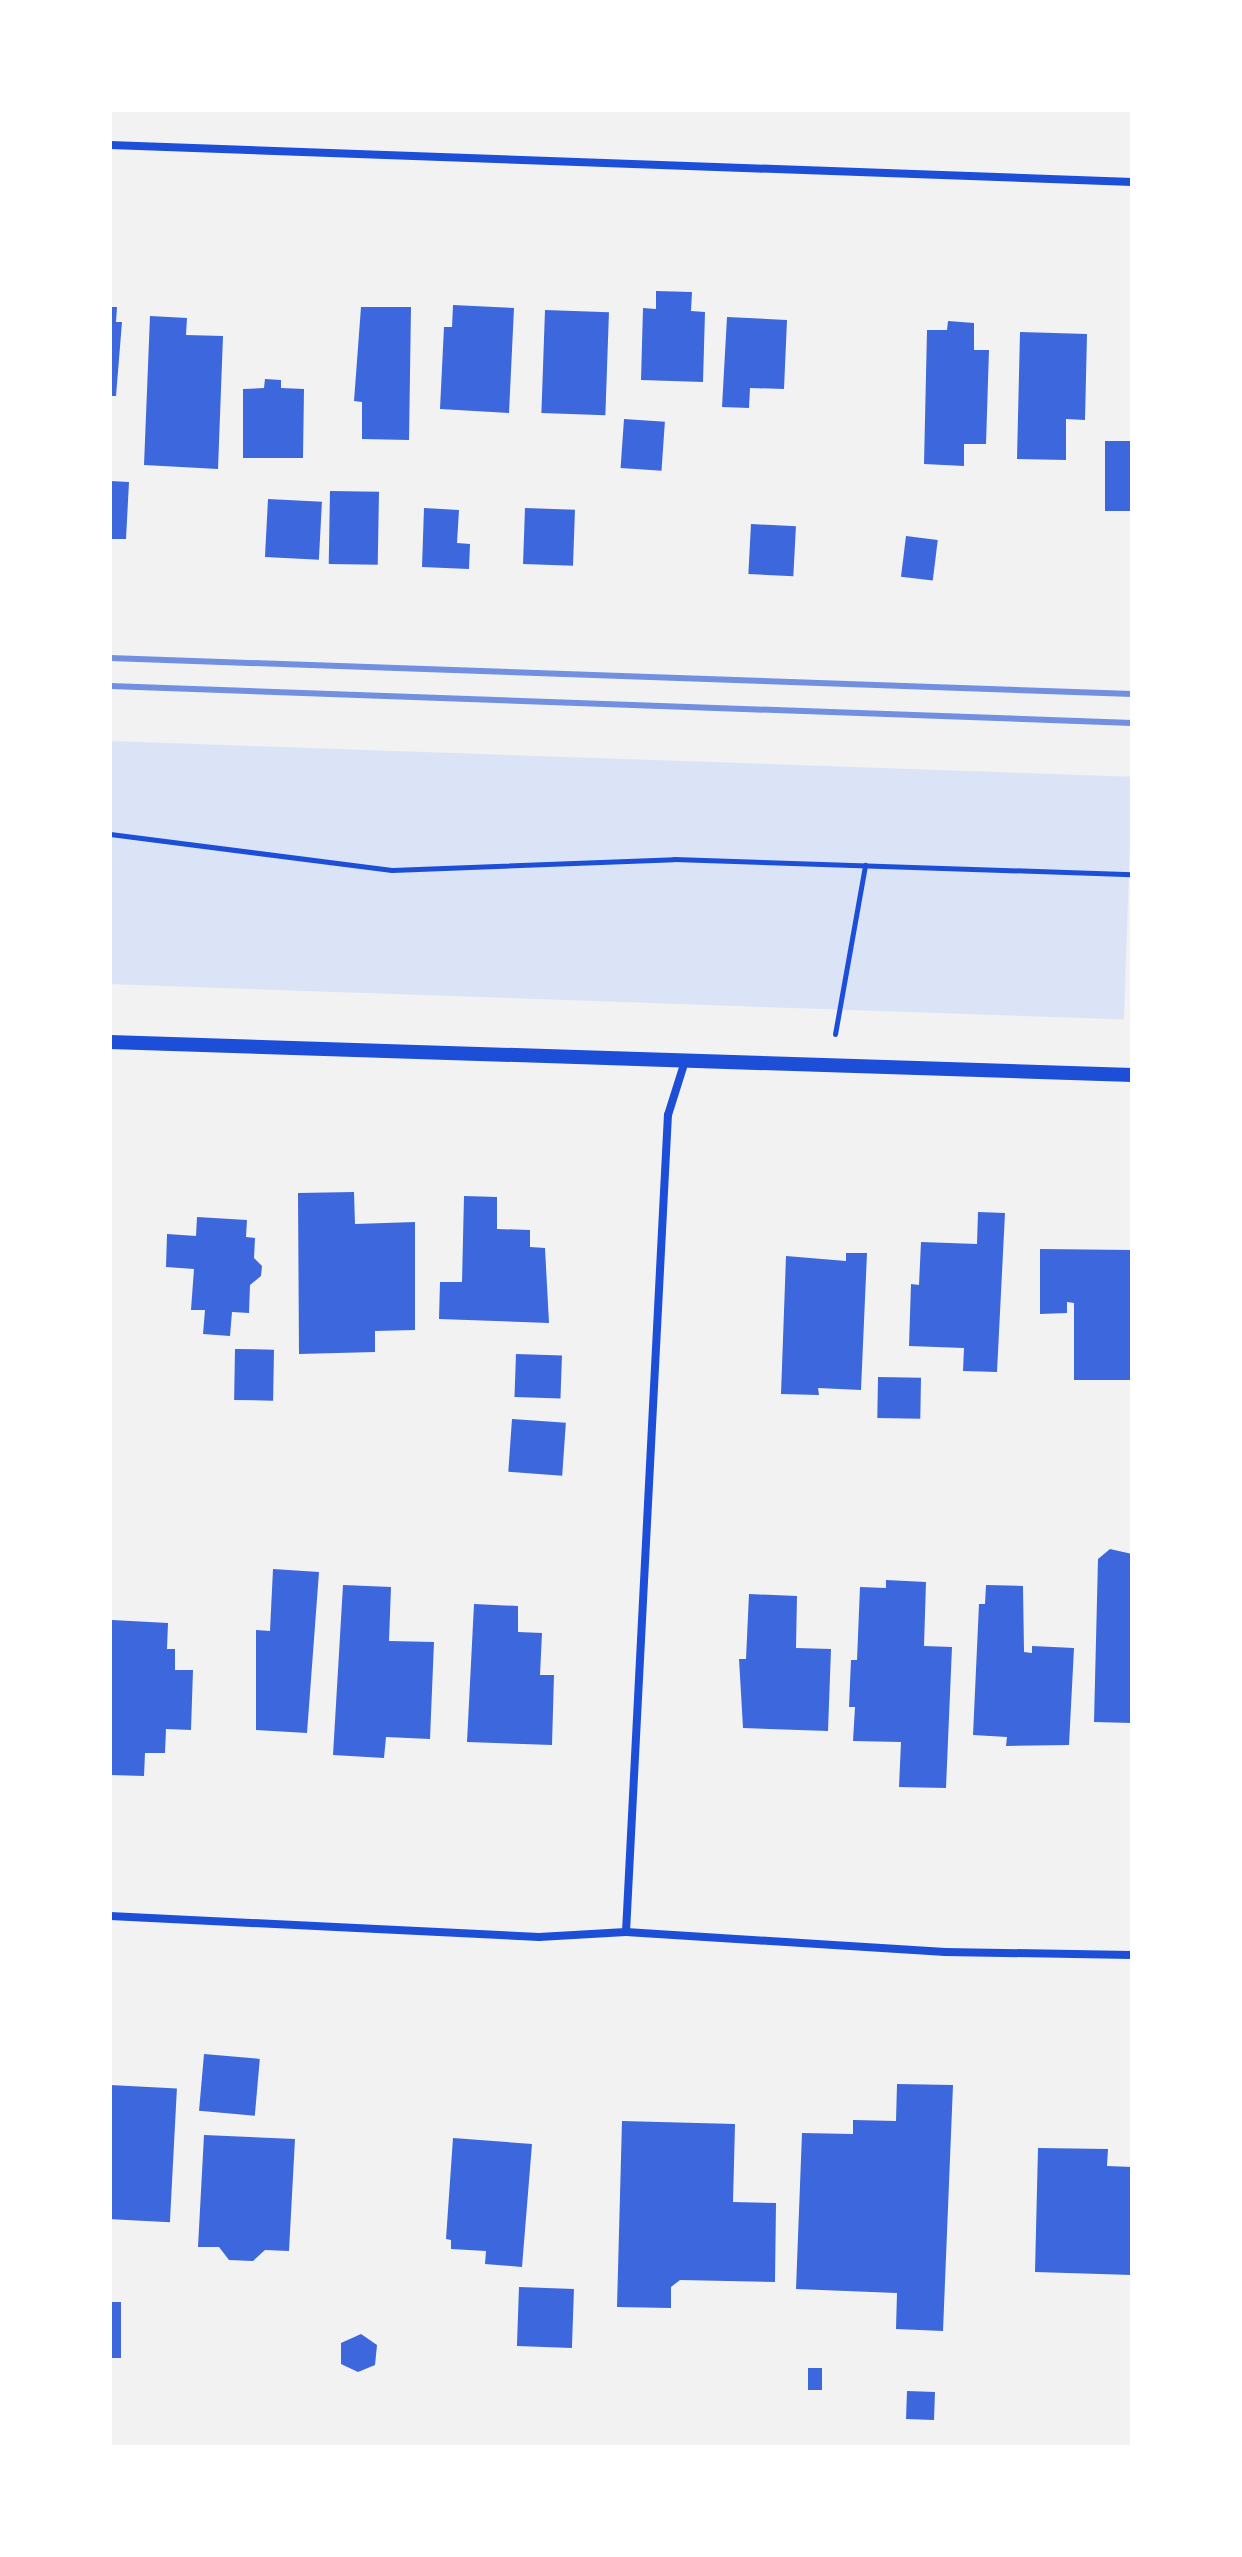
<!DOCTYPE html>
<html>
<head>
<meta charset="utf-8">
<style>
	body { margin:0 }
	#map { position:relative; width:1242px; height:2557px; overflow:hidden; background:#f2f2f2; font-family:Mulish,sans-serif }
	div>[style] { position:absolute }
	.green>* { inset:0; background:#dbe4f7; transform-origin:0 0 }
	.building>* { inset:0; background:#3d67dc; transform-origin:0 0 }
	.path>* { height:5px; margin:-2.5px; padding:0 2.5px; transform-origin:2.5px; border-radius:2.5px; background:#1d4ed8 }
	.minor>* { height:8px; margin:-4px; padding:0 4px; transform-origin:4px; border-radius:4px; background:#1d4ed8 }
	.tertiary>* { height:14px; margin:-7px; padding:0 7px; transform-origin:7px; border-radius:7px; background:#1d4ed8 }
	.rail>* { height:6px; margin:-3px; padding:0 3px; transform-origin:3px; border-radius:3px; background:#7290e2 }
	span { translate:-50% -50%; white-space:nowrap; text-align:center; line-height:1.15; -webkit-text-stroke:6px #fff; paint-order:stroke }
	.frame { position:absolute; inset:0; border:112px solid #fff; pointer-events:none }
</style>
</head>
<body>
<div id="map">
	<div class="green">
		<i style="left:110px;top:741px;width:1023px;height:243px;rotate:2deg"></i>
	</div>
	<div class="building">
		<i style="clip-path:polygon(656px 291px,692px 292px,691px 311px,705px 312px,703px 382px,641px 380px,643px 308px,656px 309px)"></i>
		<i style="clip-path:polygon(453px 305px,514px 308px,509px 413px,440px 409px,444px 327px,452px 327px)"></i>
		<i style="clip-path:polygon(110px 307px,117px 307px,116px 322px,122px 322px,116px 396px,110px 396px)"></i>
		<i style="clip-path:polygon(361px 307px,411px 307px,409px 440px,362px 439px,362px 402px,354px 401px)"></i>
		<i style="left:545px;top:310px;width:64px;height:103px;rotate:2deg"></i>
		<i style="clip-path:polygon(150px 316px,187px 318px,186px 335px,223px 336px,218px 469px,144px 465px)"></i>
		<i style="clip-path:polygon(727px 317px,787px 320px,784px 389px,750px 388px,749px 408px,722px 407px)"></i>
		<i style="clip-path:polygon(948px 321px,974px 323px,974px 350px,989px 350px,986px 444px,964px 444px,964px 466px,924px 464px,927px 330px,947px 330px)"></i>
		<i style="clip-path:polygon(1020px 332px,1087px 334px,1085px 420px,1066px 419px,1066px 460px,1017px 459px)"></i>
		<i style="clip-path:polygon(265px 379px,281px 380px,281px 388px,304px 389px,303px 458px,243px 458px,243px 389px,264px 388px)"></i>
		<i style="left:624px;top:419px;width:41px;height:49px;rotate:4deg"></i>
		<i style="left:1105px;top:441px;width:27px;height:70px"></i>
		<i style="clip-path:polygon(110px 481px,129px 482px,126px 539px,110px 539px)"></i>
		<i style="left:330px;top:491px;width:49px;height:73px;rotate:1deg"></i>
		<i style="left:268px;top:499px;width:54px;height:58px;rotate:3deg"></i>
		<i style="clip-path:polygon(424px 508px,459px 510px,457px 543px,470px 544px,469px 569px,422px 567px)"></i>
		<i style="left:525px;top:508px;width:50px;height:56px;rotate:2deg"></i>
		<i style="left:751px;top:524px;width:45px;height:50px;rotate:3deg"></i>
		<i style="left:906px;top:536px;width:32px;height:41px;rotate:7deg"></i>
		<i style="clip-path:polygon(354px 1192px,355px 1224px,415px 1222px,415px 1330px,375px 1331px,375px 1352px,299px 1354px,298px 1193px)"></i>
		<i style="clip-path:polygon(464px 1196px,497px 1197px,497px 1229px,530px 1230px,530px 1247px,545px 1248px,549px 1323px,439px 1319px,440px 1282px,462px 1282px)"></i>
		<i style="clip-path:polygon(978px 1212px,1005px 1213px,997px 1372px,963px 1371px,964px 1348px,909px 1346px,911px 1284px,919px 1285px,921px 1242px,977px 1244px)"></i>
		<i style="clip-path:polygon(197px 1217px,247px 1220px,246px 1237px,255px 1238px,254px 1258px,262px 1266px,261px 1276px,250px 1285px,249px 1313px,232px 1312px,230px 1336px,203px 1334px,205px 1310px,191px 1310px,194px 1269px,166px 1267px,167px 1234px,196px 1236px)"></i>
		<i style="clip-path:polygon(1040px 1249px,1132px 1250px,1132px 1380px,1074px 1380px,1074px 1303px,1067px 1302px,1067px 1313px,1040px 1314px)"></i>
		<i style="clip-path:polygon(846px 1253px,867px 1253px,861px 1390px,818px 1388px,819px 1395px,781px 1394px,786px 1256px,846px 1261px)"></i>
		<i style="left:235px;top:1349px;width:39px;height:51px;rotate:1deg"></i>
		<i style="left:516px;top:1354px;width:46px;height:43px;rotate:2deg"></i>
		<i style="left:878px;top:1377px;width:43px;height:41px;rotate:1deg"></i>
		<i style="left:512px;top:1419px;width:54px;height:53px;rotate:4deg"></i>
		<i style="clip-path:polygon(1110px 1549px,1132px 1554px,1132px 1723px,1094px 1722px,1098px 1559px)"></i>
		<i style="clip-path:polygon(273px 1569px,319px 1572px,307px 1733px,256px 1730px,256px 1630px,270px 1631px)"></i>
		<i style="clip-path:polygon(886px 1580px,926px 1582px,924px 1646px,952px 1647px,946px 1788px,899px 1787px,901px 1742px,853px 1741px,855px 1707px,849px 1707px,851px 1660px,857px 1660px,860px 1587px,886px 1588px)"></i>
		<i style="clip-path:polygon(343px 1585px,391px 1587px,389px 1641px,434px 1642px,430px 1739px,386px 1737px,384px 1758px,333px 1755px)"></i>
		<i style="clip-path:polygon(986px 1585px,1023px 1586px,1024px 1652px,1032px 1653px,1032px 1646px,1074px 1648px,1069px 1745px,1006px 1746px,1007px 1737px,973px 1735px,979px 1604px,985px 1604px)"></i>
		<i style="clip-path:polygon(749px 1594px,797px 1596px,796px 1648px,831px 1649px,828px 1731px,743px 1728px,739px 1659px,746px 1659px)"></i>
		<i style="clip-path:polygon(474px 1604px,518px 1606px,518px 1632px,542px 1633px,540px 1675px,554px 1675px,552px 1745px,467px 1742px)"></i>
		<i style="clip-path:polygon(112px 1620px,168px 1623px,167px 1649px,175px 1649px,175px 1670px,193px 1670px,191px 1730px,166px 1729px,165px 1753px,145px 1753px,144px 1776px,110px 1775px)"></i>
		<i style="left:204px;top:2054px;width:56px;height:57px;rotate:5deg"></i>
		<i style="clip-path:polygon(897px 2084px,953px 2085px,943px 2331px,896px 2329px,897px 2293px,796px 2289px,802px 2133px,853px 2134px,853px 2120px,896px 2121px)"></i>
		<i style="left:110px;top:2085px;width:67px;height:134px;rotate:3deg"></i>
		<i style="clip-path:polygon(622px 2121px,735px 2124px,733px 2202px,776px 2203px,775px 2282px,680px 2280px,671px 2287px,671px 2308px,617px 2307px)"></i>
		<i style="clip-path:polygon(204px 2135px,295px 2139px,289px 2251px,265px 2250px,253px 2261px,229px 2260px,219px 2247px,198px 2247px)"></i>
		<i style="clip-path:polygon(453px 2138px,532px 2144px,522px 2267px,485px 2264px,486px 2251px,451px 2249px,451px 2240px,446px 2239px)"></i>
		<i style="clip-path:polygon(1038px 2148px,1108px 2149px,1107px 2166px,1132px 2167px,1132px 2275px,1035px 2272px)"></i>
		<i style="left:519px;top:2287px;width:55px;height:59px;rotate:2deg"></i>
		<i style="left:110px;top:2302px;width:11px;height:56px"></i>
		<i style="clip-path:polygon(361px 2334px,377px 2345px,375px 2365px,358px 2372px,341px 2364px,341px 2343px)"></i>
		<i style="left:808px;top:2368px;width:14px;height:22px"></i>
		<i style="left:907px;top:2391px;width:28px;height:28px;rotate:2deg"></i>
	</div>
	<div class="path">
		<i style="left:110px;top:834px;width:284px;rotate:7.3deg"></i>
		<i style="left:392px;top:870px;width:282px;rotate:-2.2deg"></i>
		<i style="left:674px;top:859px;width:458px;rotate:1.9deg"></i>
		<i style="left:835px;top:1034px;width:172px;rotate:-79.9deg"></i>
	</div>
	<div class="minor">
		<i style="left:110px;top:145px;width:1023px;rotate:2.07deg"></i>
		<i style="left:110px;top:1916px;width:430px;rotate:2.8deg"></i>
		<i style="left:539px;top:1937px;width:87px;rotate:-3.3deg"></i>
		<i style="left:626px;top:1932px;width:320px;rotate:3.6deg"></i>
		<i style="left:945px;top:1952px;width:187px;rotate:0.9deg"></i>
		<i style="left:626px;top:1932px;width:818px;rotate:-87.06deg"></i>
		<i style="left:668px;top:1115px;width:57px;rotate:-72.5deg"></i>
	</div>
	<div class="tertiary">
		<i style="left:110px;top:1042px;width:1023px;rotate:1.85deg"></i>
	</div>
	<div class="rail">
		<i style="left:110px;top:658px;width:1023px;rotate:2.02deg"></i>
		<i style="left:110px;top:686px;width:1023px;rotate:2.07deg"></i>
	</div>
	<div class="frame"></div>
</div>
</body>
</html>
